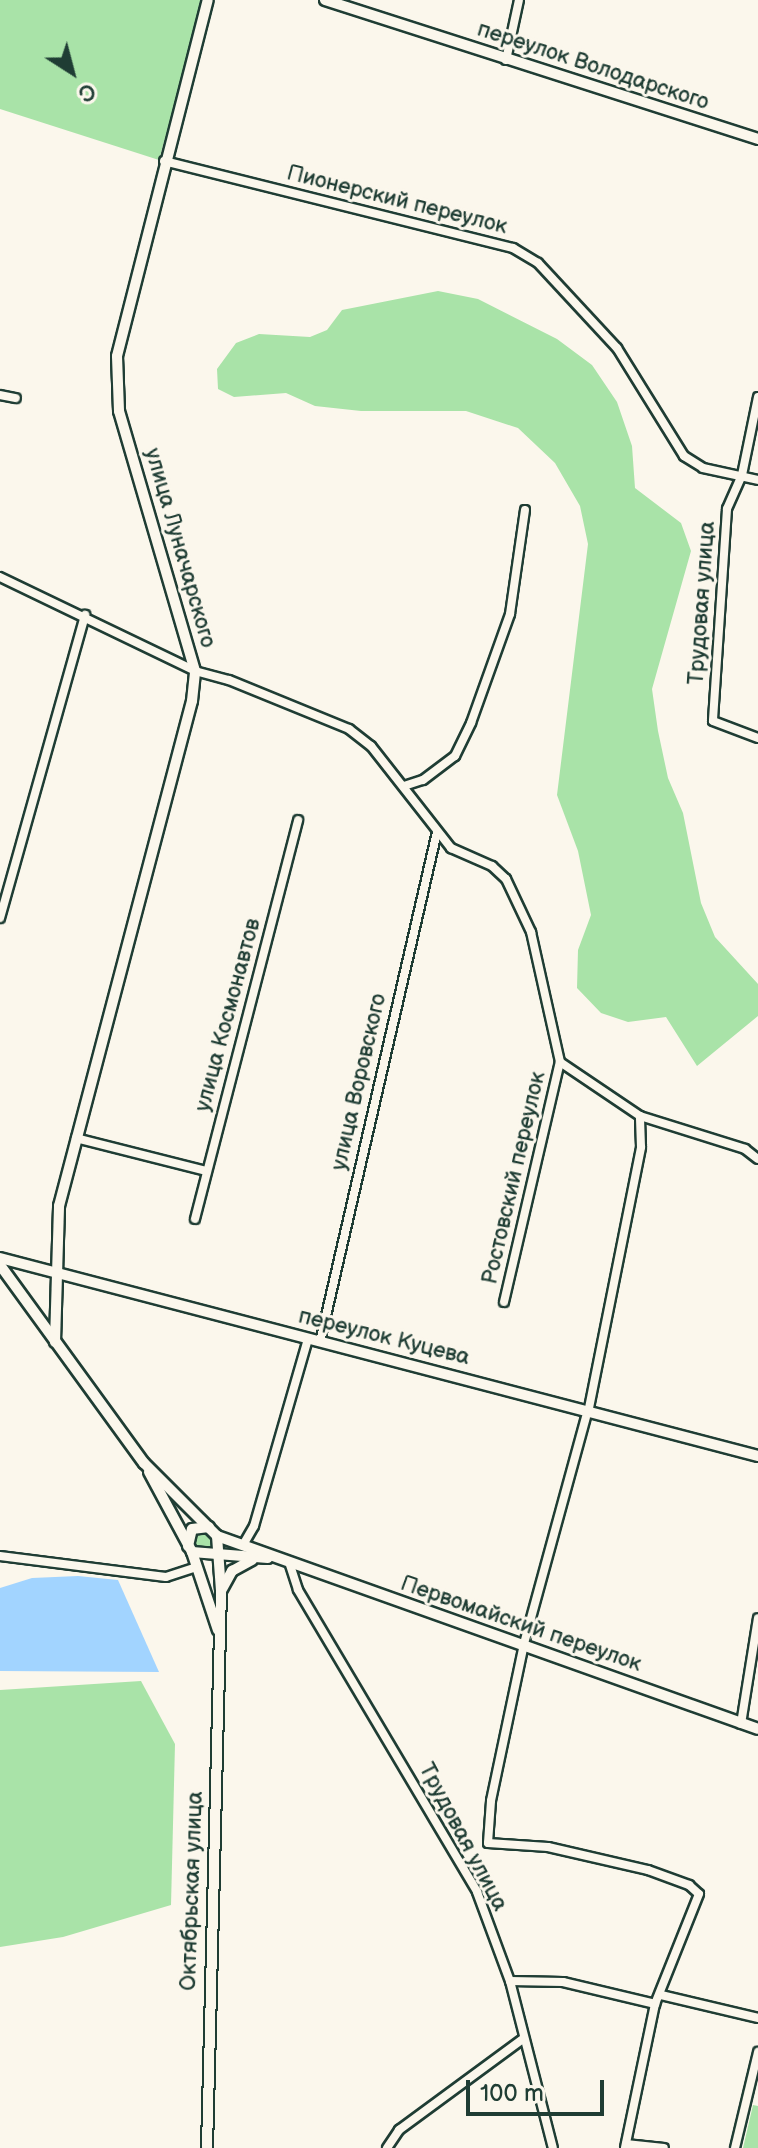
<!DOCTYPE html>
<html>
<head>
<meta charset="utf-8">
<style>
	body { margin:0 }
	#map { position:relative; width:758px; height:2148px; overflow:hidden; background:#fbf7ec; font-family:"Balsamiq Sans",sans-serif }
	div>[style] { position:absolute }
	.green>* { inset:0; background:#a9e3a8 }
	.round { border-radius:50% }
	.water>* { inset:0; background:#a2d4ff }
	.roads { filter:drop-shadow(2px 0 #1f3d34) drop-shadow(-2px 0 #1f3d34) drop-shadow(0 2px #1f3d34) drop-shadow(0 -2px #1f3d34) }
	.minor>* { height:8px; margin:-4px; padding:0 4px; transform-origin:4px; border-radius:4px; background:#fbf7ec }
	.tertiary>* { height:10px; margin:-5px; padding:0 5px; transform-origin:5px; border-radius:5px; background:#fbf7ec }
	span { translate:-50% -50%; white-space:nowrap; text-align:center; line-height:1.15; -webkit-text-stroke:6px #fbf7ec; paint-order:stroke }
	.street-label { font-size:22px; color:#1f3d34 }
	.north { position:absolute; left:32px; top:32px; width:80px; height:80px; -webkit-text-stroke:6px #fbf7ec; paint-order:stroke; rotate:144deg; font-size:22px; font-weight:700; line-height:32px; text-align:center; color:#1f3d34 }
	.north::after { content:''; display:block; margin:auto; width:28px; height:36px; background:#1f3d34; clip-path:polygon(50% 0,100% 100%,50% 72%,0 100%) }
	.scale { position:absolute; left:466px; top:2080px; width:138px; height:36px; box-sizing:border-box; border:4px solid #1f3d34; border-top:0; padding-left:10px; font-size:24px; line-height:28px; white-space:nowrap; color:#1f3d34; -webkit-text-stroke:6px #fbf7ec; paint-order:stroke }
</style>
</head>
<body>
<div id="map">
	<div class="green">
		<i style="clip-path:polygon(0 0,203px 0,159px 160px,0 109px)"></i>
		<i style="clip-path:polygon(438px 291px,478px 299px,557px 339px,592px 365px,617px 402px,632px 446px,635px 488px,681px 523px,691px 551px,652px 689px,658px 731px,668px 778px,683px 813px,701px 903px,715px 937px,758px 984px,758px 1016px,697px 1066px,666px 1017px,628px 1022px,601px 1013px,577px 988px,578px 950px,591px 915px,578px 851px,557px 795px,588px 544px,580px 506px,555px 463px,518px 428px,466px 411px,361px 411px,315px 406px,286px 393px,234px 397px,218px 389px,217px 369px,236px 343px,259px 334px,310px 337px,327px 330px,342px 310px)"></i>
		<i class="round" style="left:193px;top:1530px;width:20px;height:20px"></i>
		<i style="clip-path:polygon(141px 1681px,175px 1744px,171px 1905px,63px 1937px,0 1947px,0 1690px)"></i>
		<i style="clip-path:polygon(753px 2105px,758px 2106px,758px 2148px,743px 2148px)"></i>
	</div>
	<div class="water">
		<i style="clip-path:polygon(78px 1576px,118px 1580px,159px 1672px,0 1671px,0 1588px,32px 1578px)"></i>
	</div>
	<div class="roads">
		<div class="minor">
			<i style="left:506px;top:60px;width:61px;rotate:-77.8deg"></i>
			<i style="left:164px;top:161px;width:360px;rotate:14deg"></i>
			<i style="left:513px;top:248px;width:29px;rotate:31deg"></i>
			<i style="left:538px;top:263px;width:116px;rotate:47.1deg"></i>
			<i style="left:617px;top:348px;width:127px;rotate:58.2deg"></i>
			<i style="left:684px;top:456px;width:22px;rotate:32deg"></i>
			<i style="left:703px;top:468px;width:56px;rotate:12.3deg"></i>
			<i style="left:0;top:395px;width:16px;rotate:11deg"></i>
			<i style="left:758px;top:397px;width:80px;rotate:101.6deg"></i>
			<i style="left:742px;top:475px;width:37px;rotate:114deg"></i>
			<i style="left:727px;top:509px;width:212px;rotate:93.8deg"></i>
			<i style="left:713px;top:721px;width:48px;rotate:20.7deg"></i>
			<i style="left:0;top:577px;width:216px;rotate:25.7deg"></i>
			<i style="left:195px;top:671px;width:35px;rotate:15deg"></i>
			<i style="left:229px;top:680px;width:130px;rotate:22.2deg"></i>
			<i style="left:349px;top:729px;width:28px;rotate:38deg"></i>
			<i style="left:371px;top:746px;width:130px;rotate:51.9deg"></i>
			<i style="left:451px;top:848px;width:45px;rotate:23.7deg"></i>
			<i style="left:492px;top:866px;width:19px;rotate:43deg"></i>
			<i style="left:506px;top:879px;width:59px;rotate:64.7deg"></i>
			<i style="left:531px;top:932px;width:133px;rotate:77.4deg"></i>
			<i style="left:560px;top:1062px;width:97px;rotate:34deg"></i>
			<i style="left:640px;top:1116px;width:110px;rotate:17.4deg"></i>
			<i style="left:745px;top:1149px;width:16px;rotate:38deg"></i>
			<i style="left:404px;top:786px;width:20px;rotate:-18deg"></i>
			<i style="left:423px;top:780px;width:40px;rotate:-37deg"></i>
			<i style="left:455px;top:756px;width:37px;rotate:-64deg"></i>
			<i style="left:471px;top:723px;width:116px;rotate:-70.3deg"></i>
			<i style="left:510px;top:614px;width:105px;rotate:-81.8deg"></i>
			<i style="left:0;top:918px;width:315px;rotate:-74.3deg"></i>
			<i style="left:76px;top:1138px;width:134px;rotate:14.2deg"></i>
			<i style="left:195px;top:1219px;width:412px;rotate:-75.5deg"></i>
			<i style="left:504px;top:1302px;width:246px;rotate:-76.9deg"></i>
			<i style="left:320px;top:1342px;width:523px;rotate:-77.08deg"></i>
			<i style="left:589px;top:1408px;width:266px;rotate:-78.7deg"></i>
			<i style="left:641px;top:1147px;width:31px;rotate:-92deg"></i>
			<i style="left:586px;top:1417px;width:235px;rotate:105.3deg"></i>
			<i style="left:524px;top:1644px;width:160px;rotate:101.9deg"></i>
			<i style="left:491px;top:1801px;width:42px;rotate:94.1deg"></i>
			<i style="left:488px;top:1843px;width:60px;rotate:3.8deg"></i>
			<i style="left:548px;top:1847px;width:103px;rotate:13deg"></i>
			<i style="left:648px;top:1870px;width:44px;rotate:20.1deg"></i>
			<i style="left:689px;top:1885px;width:13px;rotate:42deg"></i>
			<i style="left:699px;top:1894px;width:118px;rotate:111.8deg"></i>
			<i style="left:655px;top:2004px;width:147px;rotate:101.8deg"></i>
			<i style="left:243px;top:1545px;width:22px;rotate:-60deg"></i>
			<i style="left:254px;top:1526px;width:195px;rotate:-73.9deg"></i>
			<i style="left:0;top:1556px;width:167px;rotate:7.2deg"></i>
			<i style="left:166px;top:1577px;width:29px;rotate:-18deg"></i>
			<i style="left:290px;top:1565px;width:26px;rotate:72deg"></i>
			<i style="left:298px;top:1590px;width:351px;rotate:59.3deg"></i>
			<i style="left:477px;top:1892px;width:95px;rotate:69.7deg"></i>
			<i style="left:510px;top:1981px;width:172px;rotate:75.6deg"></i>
			<i style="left:741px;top:1724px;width:107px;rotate:-80.9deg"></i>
			<i style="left:510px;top:1981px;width:53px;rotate:1.1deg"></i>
			<i style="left:563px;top:1982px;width:95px;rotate:13.4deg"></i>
			<i style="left:661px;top:1995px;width:100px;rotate:13.3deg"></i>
			<i style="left:626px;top:2144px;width:38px;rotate:6deg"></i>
			<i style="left:387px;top:2148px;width:22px;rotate:-56deg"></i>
			<i style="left:399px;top:2130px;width:154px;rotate:-36.3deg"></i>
			<i style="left:735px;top:2148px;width:99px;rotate:-76.5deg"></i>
		</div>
		<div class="tertiary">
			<i style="left:325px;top:0;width:455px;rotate:17.8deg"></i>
			<i style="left:0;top:1258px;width:783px;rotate:14.64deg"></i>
			<i style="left:0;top:1265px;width:245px;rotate:54deg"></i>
			<i style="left:144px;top:1463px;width:103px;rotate:45deg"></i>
			<i style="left:217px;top:1536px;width:55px;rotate:85.8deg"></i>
			<i style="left:221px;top:1591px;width:557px;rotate:91.44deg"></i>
			<i style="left:55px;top:1342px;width:136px;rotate:-88.3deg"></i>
			<i style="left:59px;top:1206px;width:522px;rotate:-75.25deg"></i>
			<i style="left:192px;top:701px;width:30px;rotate:-84deg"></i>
			<i style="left:195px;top:671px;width:271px;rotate:-106.3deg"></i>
			<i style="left:119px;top:411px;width:55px;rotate:-92.1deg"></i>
			<i style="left:117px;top:356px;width:367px;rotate:-75.7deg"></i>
			<i style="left:149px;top:1472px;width:91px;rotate:61.7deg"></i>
			<i style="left:192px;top:1552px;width:76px;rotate:4.5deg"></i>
			<i style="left:217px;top:1536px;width:574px;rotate:19.63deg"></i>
			<i style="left:188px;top:1546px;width:17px;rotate:-77deg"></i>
			<i style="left:192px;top:1529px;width:17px;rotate:-7deg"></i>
			<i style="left:192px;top:1552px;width:82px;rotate:71.6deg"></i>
			<i style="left:222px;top:1589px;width:21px;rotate:-61deg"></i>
			<i style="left:232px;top:1571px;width:23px;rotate:-29deg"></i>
		</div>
	</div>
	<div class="street-label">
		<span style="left:593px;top:66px;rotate:18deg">переулок Володарского</span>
		<span style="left:397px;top:200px;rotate:14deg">Пионерский переулок</span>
		<span style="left:180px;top:548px;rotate:74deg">улица Луначарского</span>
		<span style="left:702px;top:603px;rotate:-86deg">Трудовая улица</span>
		<span style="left:228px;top:1015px;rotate:-75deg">улица Космонавтов</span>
		<span style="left:359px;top:1082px;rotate:-77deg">улица Воровского</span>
		<span style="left:514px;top:1178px;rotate:-77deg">Ростовский переулок</span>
		<span style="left:384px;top:1337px;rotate:14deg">переулок Куцева</span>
		<span style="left:521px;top:1624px;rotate:19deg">Первомайский переулок</span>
		<span style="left:463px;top:1837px;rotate:62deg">Трудовая улица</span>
		<span style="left:192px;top:1891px;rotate:-88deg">Октябрьская улица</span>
	</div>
	<div class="north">С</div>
	<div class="scale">100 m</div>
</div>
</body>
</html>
